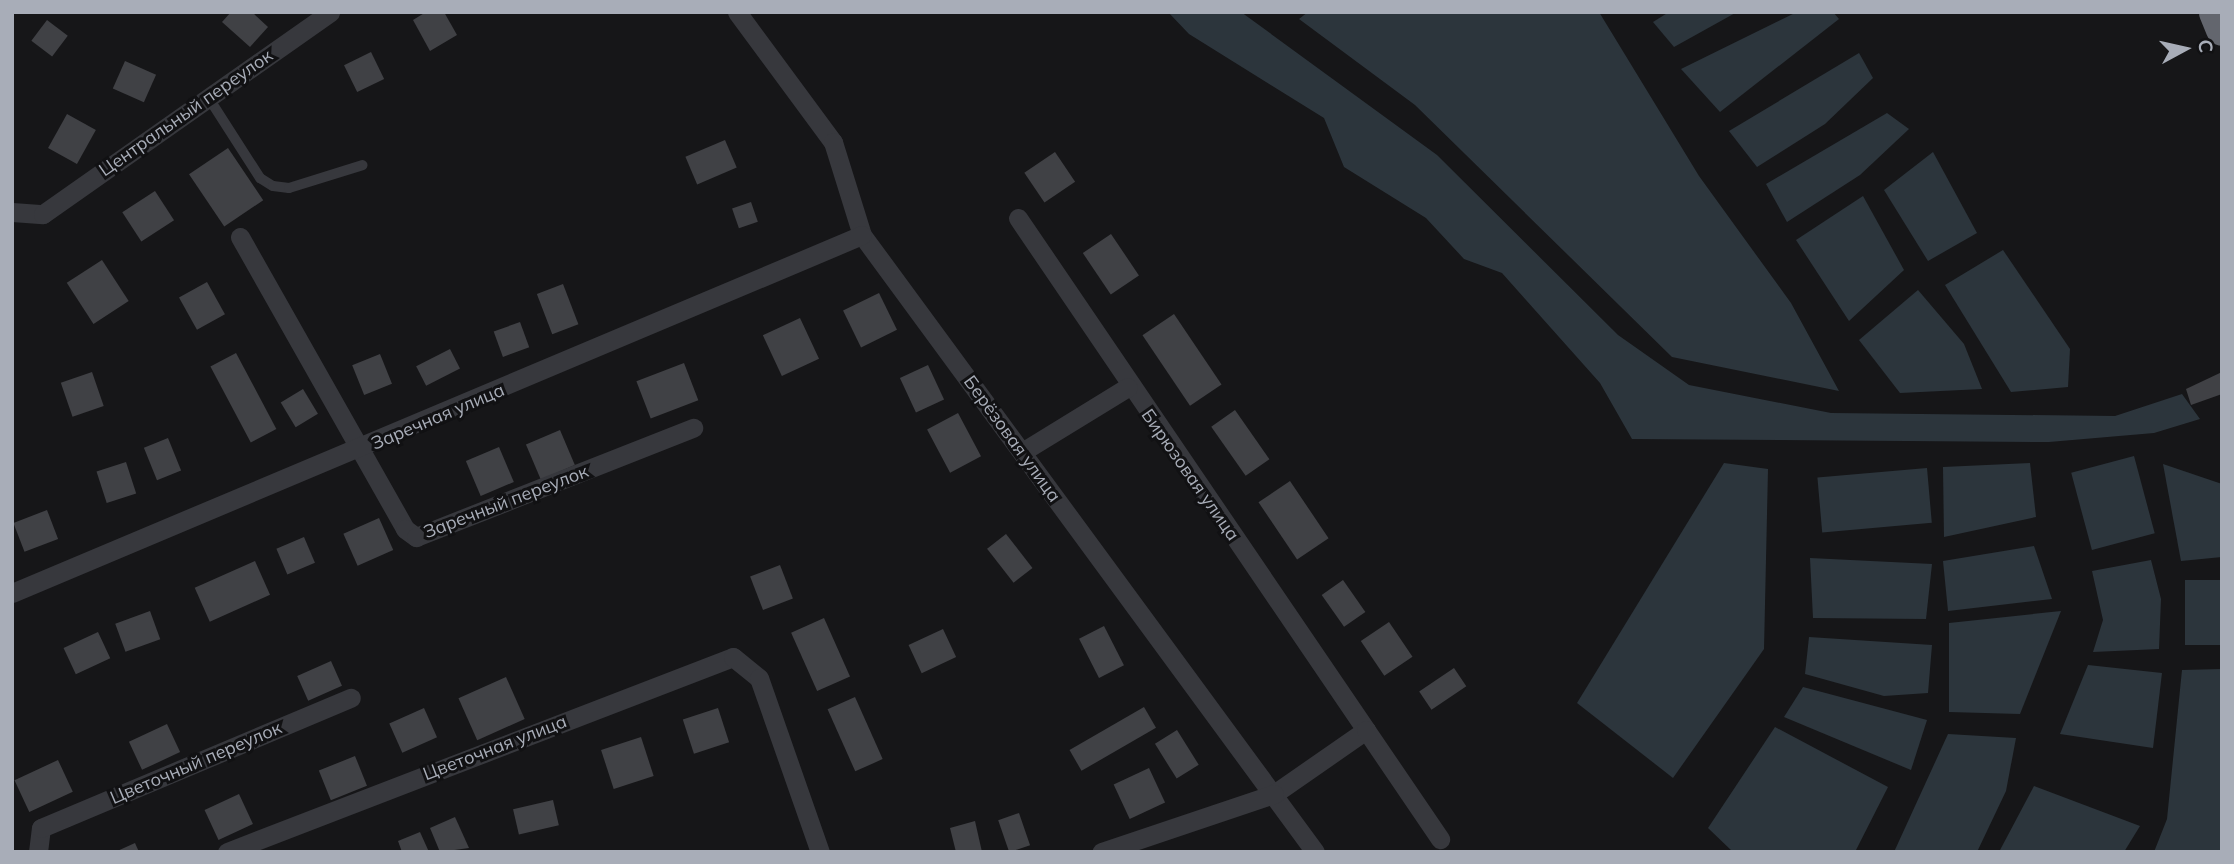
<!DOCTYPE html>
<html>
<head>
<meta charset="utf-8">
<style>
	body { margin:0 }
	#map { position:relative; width:2234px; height:864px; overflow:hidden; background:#161618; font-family:Mulish,sans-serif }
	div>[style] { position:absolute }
	.water>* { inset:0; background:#2c353c; transform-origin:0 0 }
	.building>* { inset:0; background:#404145; transform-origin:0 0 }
	.lane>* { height:10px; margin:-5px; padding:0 5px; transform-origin:5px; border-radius:5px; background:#37383d }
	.street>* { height:19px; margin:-9.5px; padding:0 9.5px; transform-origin:9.5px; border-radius:9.5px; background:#37383d }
	.highway>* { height:33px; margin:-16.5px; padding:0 16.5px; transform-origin:16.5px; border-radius:16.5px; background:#63666e }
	span { translate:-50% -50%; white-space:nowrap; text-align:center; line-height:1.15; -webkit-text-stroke:6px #111113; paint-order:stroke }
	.street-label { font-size:18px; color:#a8adb8 }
	.frame { position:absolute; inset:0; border:14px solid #a8adb8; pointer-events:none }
	.north { position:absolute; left:2150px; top:14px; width:70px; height:70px; -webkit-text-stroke:5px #111113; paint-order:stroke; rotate:82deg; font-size:19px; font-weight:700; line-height:28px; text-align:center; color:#a8adb8 }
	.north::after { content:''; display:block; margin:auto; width:24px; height:32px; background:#a8adb8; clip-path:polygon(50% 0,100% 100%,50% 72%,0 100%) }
</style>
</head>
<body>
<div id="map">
	<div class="water">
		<i style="clip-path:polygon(1168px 12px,1241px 12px,1437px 155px,1618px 335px,1689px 385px,1831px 413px,2115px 416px,2182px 394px,2200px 419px,2154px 433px,2049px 442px,1632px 439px,1600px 383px,1502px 273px,1464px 259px,1426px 218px,1344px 167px,1324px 118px,1189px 34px)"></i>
		<i style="clip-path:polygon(1308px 12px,1599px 12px,1699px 176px,1791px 303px,1839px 391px,1672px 357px,1415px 105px,1299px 19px)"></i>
		<i style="clip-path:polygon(1669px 12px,1737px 12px,1674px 47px,1653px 22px)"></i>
		<i style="clip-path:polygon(1797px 12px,1833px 12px,1839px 19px,1720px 112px,1681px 69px)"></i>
		<i style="clip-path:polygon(1859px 53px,1873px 78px,1825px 124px,1757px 167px,1729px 131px)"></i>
		<i style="clip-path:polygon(1887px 113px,1909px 129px,1860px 175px,1787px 222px,1766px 184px)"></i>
		<i style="clip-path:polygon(1933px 152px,1977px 233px,1928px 261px,1884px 190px)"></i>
		<i style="clip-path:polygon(1863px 196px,1904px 270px,1849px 321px,1796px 240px)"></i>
		<i style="clip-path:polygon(2003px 250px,2070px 349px,2068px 387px,2011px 392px,1945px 285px)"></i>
		<i style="clip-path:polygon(1918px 290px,1964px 344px,1982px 389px,1900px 393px,1859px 340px)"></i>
		<i style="left:2134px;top:456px;width:80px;height:65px;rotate:75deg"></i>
		<i style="clip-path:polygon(1724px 463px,1768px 469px,1764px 649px,1673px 778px,1577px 703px)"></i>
		<i style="clip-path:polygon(2030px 463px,2036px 517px,1944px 537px,1943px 467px)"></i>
		<i style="clip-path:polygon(2163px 464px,2222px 484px,2222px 557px,2181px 561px)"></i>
		<i style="left:1927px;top:468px;width:55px;height:110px;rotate:85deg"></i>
		<i style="clip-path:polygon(2034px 546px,2052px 599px,1948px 611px,1943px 561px)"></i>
		<i style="clip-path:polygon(1810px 558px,1932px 564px,1926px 619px,1813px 618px)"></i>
		<i style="clip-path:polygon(2151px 560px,2161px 599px,2159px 649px,2093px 652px,2103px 620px,2092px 571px)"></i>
		<i style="left:2222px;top:580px;width:65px;height:37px;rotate:90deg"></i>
		<i style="clip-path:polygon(2061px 611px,2020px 714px,1949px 712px,1949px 623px)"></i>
		<i style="clip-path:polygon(1809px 637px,1932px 645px,1928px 693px,1884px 696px,1805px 674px)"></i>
		<i style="clip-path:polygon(2088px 665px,2162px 673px,2153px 748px,2060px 734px)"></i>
		<i style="clip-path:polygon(2222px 669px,2222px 852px,2154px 852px,2167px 819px,2182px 670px)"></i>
		<i style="clip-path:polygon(1803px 687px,1927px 720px,1911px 770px,1784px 717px)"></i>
		<i style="clip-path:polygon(1775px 727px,1888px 787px,1855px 852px,1733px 852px,1708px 828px)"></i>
		<i style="clip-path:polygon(1948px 734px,2016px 738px,2006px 791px,1977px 852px,1894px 852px)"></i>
		<i style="clip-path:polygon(2034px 786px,2140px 826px,2124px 852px,1999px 852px)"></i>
	</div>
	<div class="building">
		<i style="clip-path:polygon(231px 12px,252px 12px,268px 27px,250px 47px,222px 22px)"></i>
		<i style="clip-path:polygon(426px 12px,444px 12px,457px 35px,430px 51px,413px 20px)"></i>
		<i style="left:47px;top:20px;width:26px;height:26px;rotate:37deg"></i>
		<i style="left:371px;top:52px;width:30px;height:30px;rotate:64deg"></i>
		<i style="left:125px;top:61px;width:34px;height:30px;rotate:24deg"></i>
		<i style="left:67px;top:114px;width:33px;height:39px;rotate:29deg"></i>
		<i style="left:725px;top:140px;width:30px;height:43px;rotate:67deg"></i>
		<i style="left:228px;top:148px;width:63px;height:47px;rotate:56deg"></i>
		<i style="left:1055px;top:152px;width:36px;height:37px;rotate:56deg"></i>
		<i style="left:155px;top:191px;width:35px;height:39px;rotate:57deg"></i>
		<i style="left:751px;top:202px;width:21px;height:20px;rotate:71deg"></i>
		<i style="left:1111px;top:234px;width:50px;height:34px;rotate:56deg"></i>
		<i style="left:102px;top:260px;width:49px;height:42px;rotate:57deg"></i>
		<i style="left:207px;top:282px;width:37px;height:32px;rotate:61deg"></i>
		<i style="left:563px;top:284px;width:43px;height:28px;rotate:69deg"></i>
		<i style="left:879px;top:293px;width:41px;height:40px;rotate:64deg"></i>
		<i style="left:1174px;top:314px;width:85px;height:38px;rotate:56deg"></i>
		<i style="left:800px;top:318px;width:45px;height:41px;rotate:65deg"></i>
		<i style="left:520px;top:322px;width:27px;height:28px;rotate:70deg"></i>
		<i style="left:450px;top:349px;width:22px;height:38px;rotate:63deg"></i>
		<i style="left:236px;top:353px;width:86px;height:29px;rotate:62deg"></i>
		<i style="left:380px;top:354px;width:32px;height:30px;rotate:68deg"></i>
		<i style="left:684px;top:363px;width:40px;height:51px;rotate:69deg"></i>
		<i style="left:928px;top:365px;width:38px;height:31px;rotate:65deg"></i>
		<i style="left:92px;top:372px;width:36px;height:33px;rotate:71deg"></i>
		<i style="clip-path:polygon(2222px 372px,2222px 394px,2191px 405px,2186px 389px)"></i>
		<i style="left:303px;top:389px;width:29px;height:26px;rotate:59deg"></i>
		<i style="left:1235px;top:410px;width:60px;height:29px;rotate:55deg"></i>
		<i style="left:958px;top:413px;width:49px;height:35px;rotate:62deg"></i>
		<i style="left:560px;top:430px;width:38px;height:37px;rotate:67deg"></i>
		<i style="left:168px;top:438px;width:35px;height:26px;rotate:68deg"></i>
		<i style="left:499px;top:447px;width:38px;height:36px;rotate:67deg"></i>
		<i style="left:126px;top:462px;width:33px;height:31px;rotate:72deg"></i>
		<i style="left:1290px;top:481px;width:69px;height:38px;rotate:56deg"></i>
		<i style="left:47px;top:510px;width:31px;height:36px;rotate:69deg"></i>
		<i style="left:379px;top:518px;width:35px;height:39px;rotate:66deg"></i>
		<i style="left:1006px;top:534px;width:43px;height:24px;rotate:52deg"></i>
		<i style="left:304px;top:537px;width:28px;height:30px;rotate:67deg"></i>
		<i style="left:255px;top:561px;width:37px;height:66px;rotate:66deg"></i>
		<i style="left:780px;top:565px;width:36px;height:32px;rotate:69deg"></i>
		<i style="left:1343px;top:580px;width:39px;height:26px;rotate:55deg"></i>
		<i style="left:150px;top:611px;width:30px;height:37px;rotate:70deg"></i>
		<i style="left:824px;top:618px;width:64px;height:36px;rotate:66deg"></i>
		<i style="left:1389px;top:622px;width:42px;height:34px;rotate:56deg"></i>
		<i style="left:1104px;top:626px;width:44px;height:28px;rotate:63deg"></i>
		<i style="left:943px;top:629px;width:31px;height:38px;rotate:65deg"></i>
		<i style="left:98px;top:632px;width:29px;height:38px;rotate:65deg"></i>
		<i style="left:331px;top:661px;width:27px;height:37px;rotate:66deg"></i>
		<i style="left:1454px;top:668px;width:22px;height:42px;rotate:56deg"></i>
		<i style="left:506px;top:677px;width:46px;height:52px;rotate:66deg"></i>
		<i style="left:855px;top:697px;width:68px;height:30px;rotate:66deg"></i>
		<i style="left:1144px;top:707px;width:24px;height:86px;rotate:60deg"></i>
		<i style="left:424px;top:708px;width:32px;height:38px;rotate:66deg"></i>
		<i style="left:718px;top:708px;width:36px;height:37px;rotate:72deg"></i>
		<i style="left:167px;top:724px;width:31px;height:42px;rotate:65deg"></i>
		<i style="left:1177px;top:730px;width:41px;height:26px;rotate:58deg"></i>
		<i style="left:641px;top:737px;width:41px;height:42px;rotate:72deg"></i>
		<i style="left:355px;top:756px;width:32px;height:39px;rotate:68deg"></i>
		<i style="left:58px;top:760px;width:35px;height:48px;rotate:65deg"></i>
		<i style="left:1149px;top:768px;width:38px;height:39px;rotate:65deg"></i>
		<i style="left:239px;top:794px;width:33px;height:38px;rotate:65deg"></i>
		<i style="left:553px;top:800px;width:26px;height:41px;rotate:77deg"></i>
		<i style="left:1019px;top:813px;width:34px;height:22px;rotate:71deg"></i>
		<i style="clip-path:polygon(455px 817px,469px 848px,440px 852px,430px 828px)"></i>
		<i style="clip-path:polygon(975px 821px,982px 852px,956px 852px,950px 828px)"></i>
		<i style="clip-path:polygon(420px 832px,429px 852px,402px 852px,398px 841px)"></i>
		<i style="clip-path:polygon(135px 843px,139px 852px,115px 852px)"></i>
	</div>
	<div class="lane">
		<i style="left:210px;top:100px;width:93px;rotate:57.3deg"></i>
		<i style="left:260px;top:178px;width:15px;rotate:32deg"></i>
		<i style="left:273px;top:186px;width:16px;rotate:7deg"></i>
		<i style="left:289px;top:188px;width:77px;rotate:-17.3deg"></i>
	</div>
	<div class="street">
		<i style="left:737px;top:12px;width:162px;rotate:53.6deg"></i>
		<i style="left:833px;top:142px;width:97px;rotate:72.7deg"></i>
		<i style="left:862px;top:235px;width:765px;rotate:53.71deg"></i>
		<i style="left:12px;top:212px;width:31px;rotate:4deg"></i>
		<i style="left:43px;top:214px;width:351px;rotate:-35.1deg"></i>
		<i style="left:1018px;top:218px;width:619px;rotate:55.8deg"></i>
		<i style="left:1366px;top:730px;width:112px;rotate:145.2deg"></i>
		<i style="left:1274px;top:794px;width:182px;rotate:161.4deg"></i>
		<i style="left:240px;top:237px;width:335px;rotate:60.5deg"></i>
		<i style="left:405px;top:529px;width:14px;rotate:36deg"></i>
		<i style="left:416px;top:537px;width:298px;rotate:-21.5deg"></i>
		<i style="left:1022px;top:452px;width:124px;rotate:-31.5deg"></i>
		<i style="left:12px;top:593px;width:922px;rotate:-22.84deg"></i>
		<i style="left:1366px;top:730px;width:132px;rotate:55.8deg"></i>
		<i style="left:38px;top:852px;width:24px;rotate:-83deg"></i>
		<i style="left:41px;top:828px;width:336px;rotate:-22.8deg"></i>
		<i style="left:227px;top:852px;width:542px;rotate:-21.08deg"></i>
		<i style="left:733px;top:657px;width:33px;rotate:39deg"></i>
		<i style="left:759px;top:678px;width:184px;rotate:70.7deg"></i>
	</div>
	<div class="highway">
		<i style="left:2215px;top:12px;width:18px;rotate:68deg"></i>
	</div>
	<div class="street-label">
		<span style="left:186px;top:113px;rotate:-35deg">Центральный переулок</span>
		<span style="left:438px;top:417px;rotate:-23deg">Заречная улица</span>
		<span style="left:1012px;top:439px;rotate:54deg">Берёзовая улица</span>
		<span style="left:1190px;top:475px;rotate:55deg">Бирюзовая улица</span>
		<span style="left:506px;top:502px;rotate:-21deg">Заречный переулок</span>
		<span style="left:495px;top:748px;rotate:-21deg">Цветочная улица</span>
		<span style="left:196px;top:763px;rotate:-23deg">Цветочный переулок</span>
	</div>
	<div class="frame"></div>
	<div class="north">С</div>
</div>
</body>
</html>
